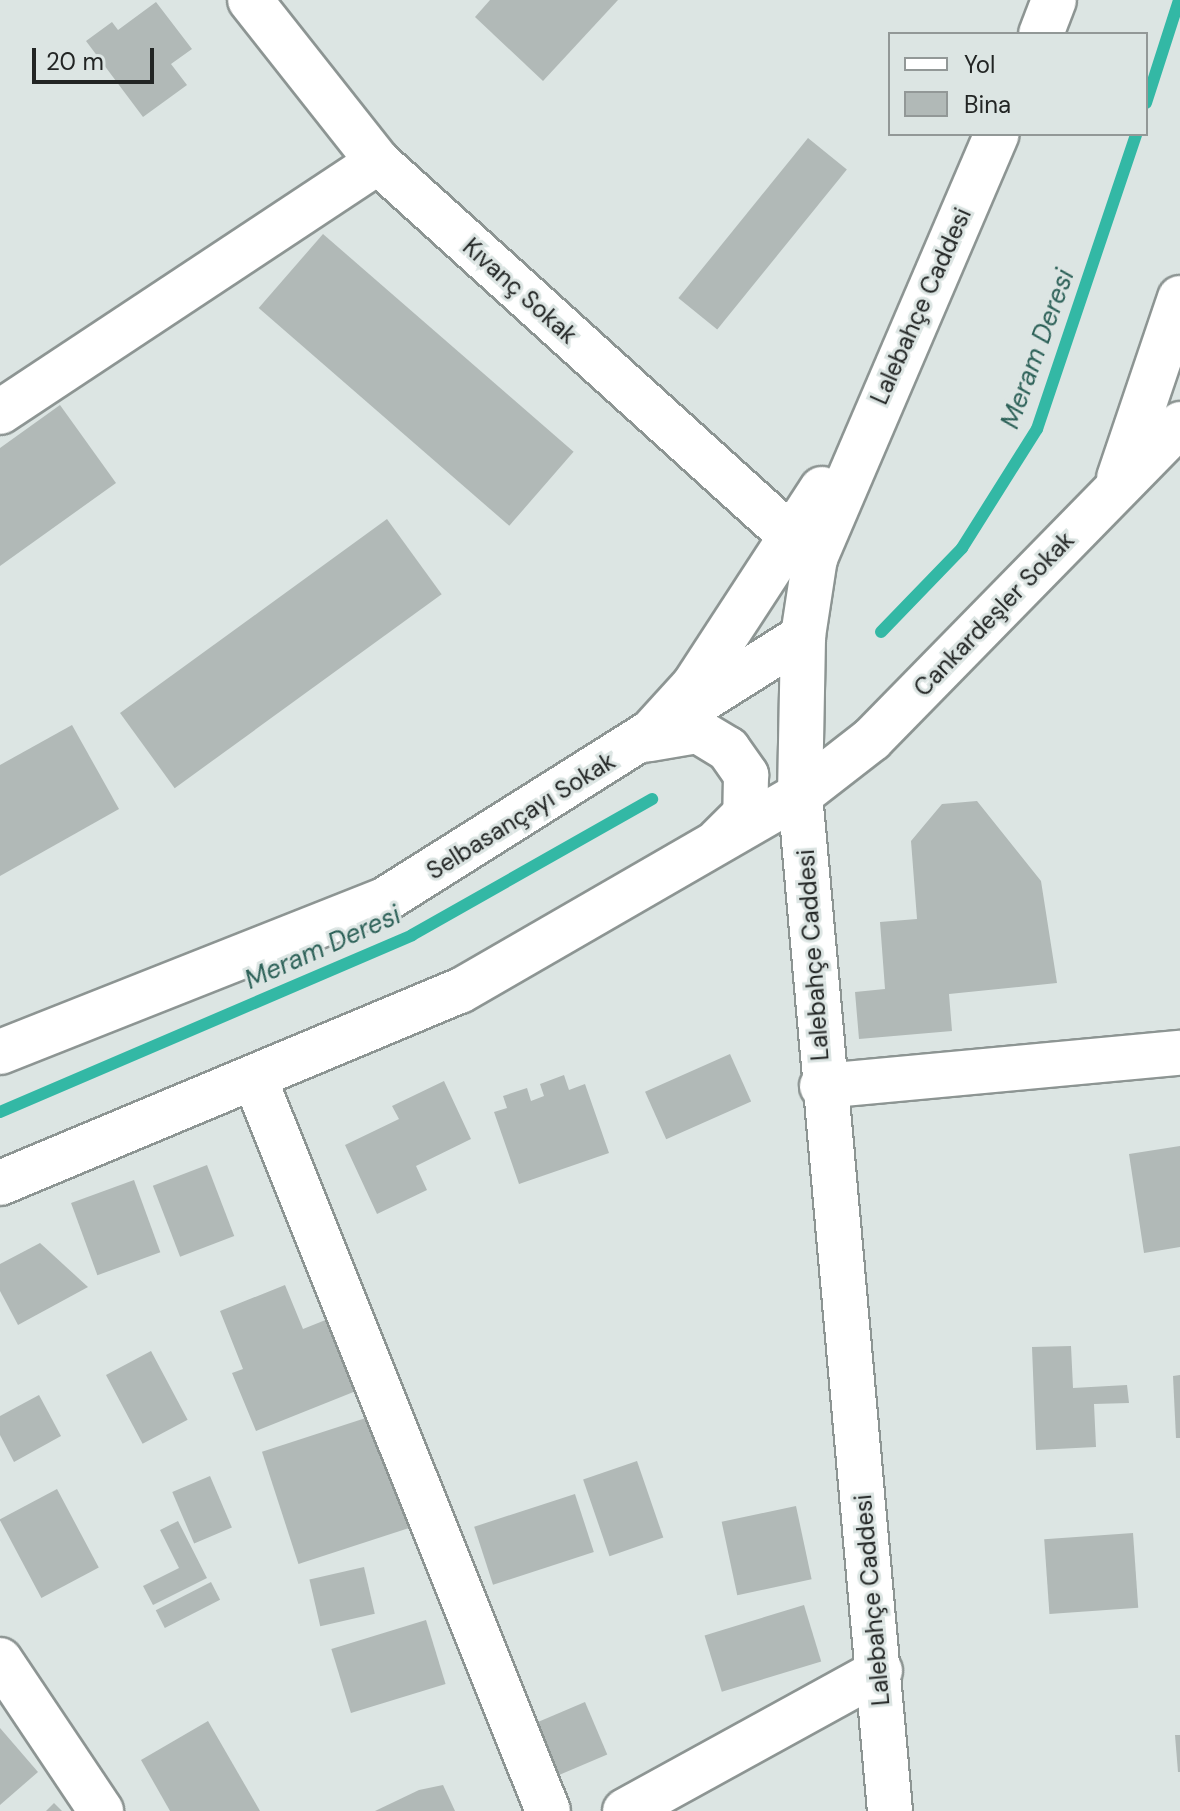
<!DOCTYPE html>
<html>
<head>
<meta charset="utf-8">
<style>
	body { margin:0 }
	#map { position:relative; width:1180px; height:1811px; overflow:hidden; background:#dce5e3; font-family:"DM Sans",sans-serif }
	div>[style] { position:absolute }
	.stream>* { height:12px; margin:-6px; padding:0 6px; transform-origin:6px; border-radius:6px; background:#33b8a5 }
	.building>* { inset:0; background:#b1b9b7; transform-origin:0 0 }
	.roads { filter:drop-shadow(2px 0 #8d9593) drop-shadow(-2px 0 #8d9593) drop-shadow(0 2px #8d9593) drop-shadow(0 -2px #8d9593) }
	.minor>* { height:44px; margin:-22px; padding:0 22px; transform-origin:22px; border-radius:22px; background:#fff }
	.tertiary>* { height:44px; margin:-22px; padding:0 22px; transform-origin:22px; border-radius:22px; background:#fff }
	span { translate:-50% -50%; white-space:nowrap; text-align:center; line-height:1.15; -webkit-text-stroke:6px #dce5e3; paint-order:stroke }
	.street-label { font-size:24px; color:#222524 }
	.water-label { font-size:26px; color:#2e6259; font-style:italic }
	.legend { position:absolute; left:888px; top:32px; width:260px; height:104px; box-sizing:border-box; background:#dce5e3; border:2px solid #929897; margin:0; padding:10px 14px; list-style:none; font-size:24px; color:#222524 }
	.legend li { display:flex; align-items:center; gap:16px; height:40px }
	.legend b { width:40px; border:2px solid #929897 }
	.scale { position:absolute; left:32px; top:48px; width:122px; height:36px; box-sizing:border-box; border:4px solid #222524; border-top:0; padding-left:10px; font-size:24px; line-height:28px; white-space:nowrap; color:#222524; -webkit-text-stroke:6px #dce5e3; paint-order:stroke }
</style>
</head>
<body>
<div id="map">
	<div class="stream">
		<i style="left:1146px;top:103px;width:108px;rotate:-72.2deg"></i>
		<i style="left:881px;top:632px;width:117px;rotate:-46deg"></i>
		<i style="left:962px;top:548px;width:141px;rotate:-57.8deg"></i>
		<i style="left:1037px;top:429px;width:311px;rotate:-71.4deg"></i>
		<i style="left:0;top:1112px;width:448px;rotate:-23.2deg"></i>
		<i style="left:412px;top:935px;width:276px;rotate:-29.5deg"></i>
	</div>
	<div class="building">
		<i style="clip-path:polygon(490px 0,618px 0,543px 81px,475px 17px)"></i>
		<i style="clip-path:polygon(156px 2px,192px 49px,171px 64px,187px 85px,143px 117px,86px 41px,112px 22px,118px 30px)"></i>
		<i style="left:808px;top:138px;width:50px;height:206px;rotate:39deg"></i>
		<i style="left:323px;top:234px;width:332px;height:98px;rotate:41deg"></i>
		<i style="clip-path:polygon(60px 405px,116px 483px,0 566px,0 448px)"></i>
		<i style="left:387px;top:519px;width:93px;height:330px;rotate:54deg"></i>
		<i style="clip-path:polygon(72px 725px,119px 809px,0 876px,0 765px)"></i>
		<i style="clip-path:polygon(977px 801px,1041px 881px,1057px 983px,949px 994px,952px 1031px,859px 1039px,855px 992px,885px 989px,880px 922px,917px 919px,911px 841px,942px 804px)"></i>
		<i style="left:730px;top:1054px;width:52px;height:93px;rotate:66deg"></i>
		<i style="clip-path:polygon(564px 1075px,569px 1090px,585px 1084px,609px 1153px,519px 1184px,494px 1112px,507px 1108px,503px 1096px,527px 1088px,531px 1101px,544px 1096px,540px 1084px)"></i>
		<i style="clip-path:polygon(444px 1081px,471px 1139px,416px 1166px,427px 1190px,377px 1214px,345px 1145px,399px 1119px,392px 1106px)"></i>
		<i style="clip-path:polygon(1180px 1146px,1180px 1247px,1144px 1253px,1129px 1154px)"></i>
		<i style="left:207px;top:1165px;width:76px;height:58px;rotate:69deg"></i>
		<i style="left:134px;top:1180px;width:77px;height:67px;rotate:70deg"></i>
		<i style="clip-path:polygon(40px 1243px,88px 1287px,18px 1325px,0 1291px,0 1264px)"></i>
		<i style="clip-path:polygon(285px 1285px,303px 1329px,328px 1319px,356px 1391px,256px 1431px,232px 1373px,243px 1369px,220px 1311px)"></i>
		<i style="clip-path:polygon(1071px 1346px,1073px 1388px,1127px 1385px,1129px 1403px,1094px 1404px,1096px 1447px,1036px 1450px,1032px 1347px)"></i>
		<i style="left:151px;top:1351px;width:78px;height:51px;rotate:62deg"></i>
		<i style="clip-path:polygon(1180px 1375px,1180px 1438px,1176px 1438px,1173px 1376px)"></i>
		<i style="clip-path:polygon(39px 1395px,61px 1436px,14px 1462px,0 1435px,0 1416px)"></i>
		<i style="left:378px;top:1414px;width:118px;height:122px;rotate:72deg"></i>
		<i style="left:637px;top:1461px;width:81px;height:57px;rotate:71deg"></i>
		<i style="left:210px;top:1476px;width:56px;height:41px;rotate:67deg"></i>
		<i style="left:57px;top:1489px;width:89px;height:65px;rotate:62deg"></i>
		<i style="left:575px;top:1494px;width:61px;height:106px;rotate:72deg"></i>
		<i style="left:796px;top:1506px;width:75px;height:76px;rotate:78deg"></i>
		<i style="clip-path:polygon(178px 1521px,207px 1578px,153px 1605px,143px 1586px,179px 1568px,160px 1530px)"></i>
		<i style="left:1133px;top:1533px;width:75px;height:89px;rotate:86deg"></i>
		<i style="left:364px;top:1567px;width:48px;height:56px;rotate:77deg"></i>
		<i style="left:211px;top:1582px;width:20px;height:62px;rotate:63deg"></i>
		<i style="left:804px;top:1605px;width:59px;height:104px;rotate:73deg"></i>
		<i style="left:426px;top:1620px;width:67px;height:99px;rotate:73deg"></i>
		<i style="left:585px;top:1702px;width:57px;height:53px;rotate:67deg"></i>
		<i style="clip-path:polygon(208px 1721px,260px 1811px,170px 1811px,141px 1760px)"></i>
		<i style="clip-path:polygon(0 1728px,38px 1772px,0 1805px)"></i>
		<i style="clip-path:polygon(1175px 1735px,1180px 1735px,1180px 1772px,1178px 1772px)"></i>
		<i style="clip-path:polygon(443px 1785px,455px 1811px,375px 1811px,419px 1790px)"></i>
		<i style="clip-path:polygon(54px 1803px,62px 1811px,46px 1811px)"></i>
	</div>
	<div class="roads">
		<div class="minor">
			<i style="left:250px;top:0;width:206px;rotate:51.7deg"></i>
			<i style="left:378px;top:162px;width:590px;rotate:42.18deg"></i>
			<i style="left:0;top:412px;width:453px;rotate:-33.5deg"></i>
			<i style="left:1119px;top:478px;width:190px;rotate:-71.3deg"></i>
			<i style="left:650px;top:739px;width:49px;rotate:-9.5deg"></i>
			<i style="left:698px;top:731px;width:35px;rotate:31deg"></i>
			<i style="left:728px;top:749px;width:32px;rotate:55deg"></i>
			<i style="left:746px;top:775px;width:39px;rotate:91deg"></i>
			<i style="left:745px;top:814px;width:37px;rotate:135deg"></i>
			<i style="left:0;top:1052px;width:415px;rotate:-21.6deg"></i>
			<i style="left:386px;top:899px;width:493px;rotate:-32.2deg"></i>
			<i style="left:256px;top:1082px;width:785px;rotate:68.17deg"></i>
			<i style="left:822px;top:1086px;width:360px;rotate:-5.3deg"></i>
			<i style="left:0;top:1183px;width:498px;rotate:-22.7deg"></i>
			<i style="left:460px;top:991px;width:392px;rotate:-30deg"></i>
			<i style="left:800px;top:795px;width:91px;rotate:-37.9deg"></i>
			<i style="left:872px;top:739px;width:441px;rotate:-45.6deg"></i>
			<i style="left:0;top:1660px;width:182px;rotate:56.2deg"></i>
			<i style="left:625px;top:1811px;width:291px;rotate:-28.8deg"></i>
		</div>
		<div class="tertiary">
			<i style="left:1041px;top:34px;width:36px;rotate:-69deg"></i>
			<i style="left:644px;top:740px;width:74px;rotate:-47.7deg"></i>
			<i style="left:694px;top:685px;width:234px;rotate:-56.9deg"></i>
			<i style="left:890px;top:1811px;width:1020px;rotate:-95.06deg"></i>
			<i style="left:800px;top:795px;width:159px;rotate:-88.9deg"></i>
			<i style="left:803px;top:636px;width:79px;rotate:-81.3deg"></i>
			<i style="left:815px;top:558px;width:461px;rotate:-66.8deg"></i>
		</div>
	</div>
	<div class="street-label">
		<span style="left:520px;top:291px;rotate:42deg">Kıvanç Sokak</span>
		<span style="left:921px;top:306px;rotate:-66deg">Lalebahçe Caddesi</span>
		<span style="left:994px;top:614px;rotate:-46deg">Cankardeşler Sokak</span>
		<span style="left:521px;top:816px;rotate:-32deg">Selbasançayı Sokak</span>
		<span style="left:813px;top:955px;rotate:-94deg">Lalebahçe Caddesi</span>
		<span style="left:872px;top:1600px;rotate:-95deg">Lalebahçe Caddesi</span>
	</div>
	<div class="water-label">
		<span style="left:1038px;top:349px;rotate:-70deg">Meram Deresi</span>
		<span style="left:323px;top:948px;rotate:-24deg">Meram Deresi</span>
	</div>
	<ul class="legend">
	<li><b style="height:10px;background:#fff"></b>Yol</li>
	<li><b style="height:22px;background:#b1b9b7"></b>Bina</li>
	</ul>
	<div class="scale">20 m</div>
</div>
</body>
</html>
